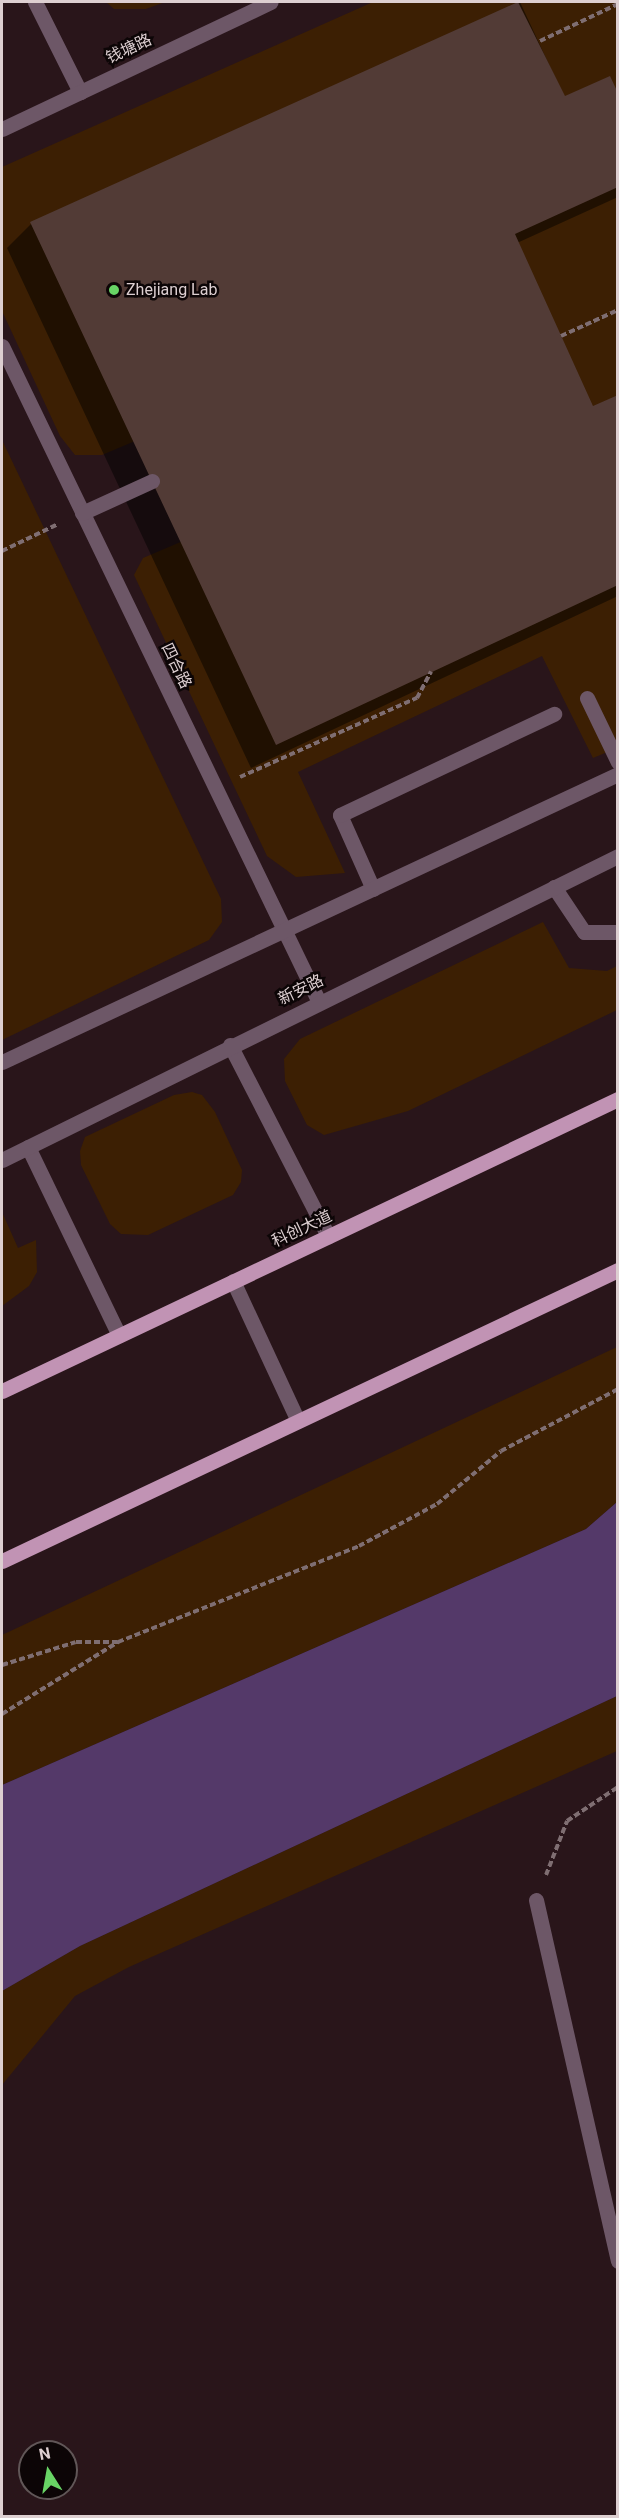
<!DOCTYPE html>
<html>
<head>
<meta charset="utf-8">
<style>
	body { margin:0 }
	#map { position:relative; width:619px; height:2518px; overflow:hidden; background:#29151a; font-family:Roboto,"Noto Sans SC",sans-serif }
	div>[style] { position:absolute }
	.green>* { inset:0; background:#3c1f03 }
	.water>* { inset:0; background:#543969 }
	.shadow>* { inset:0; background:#0007 }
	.building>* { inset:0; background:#523b36 }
	.path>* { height:4px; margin-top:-2px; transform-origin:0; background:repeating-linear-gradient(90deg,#7f6e72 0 6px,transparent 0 9px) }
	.minor>* { height:15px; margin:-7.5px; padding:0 7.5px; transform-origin:7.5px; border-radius:7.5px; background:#6d5767 }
	.major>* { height:15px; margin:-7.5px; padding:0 7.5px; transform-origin:7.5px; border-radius:7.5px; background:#c193b4 }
	.dots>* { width:16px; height:16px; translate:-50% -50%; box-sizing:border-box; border:3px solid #0c0506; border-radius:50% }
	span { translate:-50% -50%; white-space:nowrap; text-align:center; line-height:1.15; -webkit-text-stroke:5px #0c0506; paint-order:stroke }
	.street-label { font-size:16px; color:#ddcfd1 }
	.poi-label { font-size:16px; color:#ddcfd1 }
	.left { translate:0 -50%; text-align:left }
	.frame { position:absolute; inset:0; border:3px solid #ddcfd1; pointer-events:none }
	.north { position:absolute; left:18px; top:2440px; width:60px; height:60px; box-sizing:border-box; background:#0c0506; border:2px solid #605657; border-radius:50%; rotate:349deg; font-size:16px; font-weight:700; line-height:24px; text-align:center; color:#ddcfd1 }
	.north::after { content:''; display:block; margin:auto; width:21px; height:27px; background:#68d465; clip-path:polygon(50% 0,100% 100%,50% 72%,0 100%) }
</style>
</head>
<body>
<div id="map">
	<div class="green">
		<i style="clip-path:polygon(106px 2px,165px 2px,146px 9px,114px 9px)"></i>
		<i style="clip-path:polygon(373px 2px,617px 2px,617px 748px,593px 758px,542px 656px,298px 772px,345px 873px,296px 877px,267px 856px,134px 575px,143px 558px,197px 535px,154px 433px,102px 455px,75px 455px,60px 436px,2px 311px,2px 167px)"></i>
		<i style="clip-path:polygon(2px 440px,221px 899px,222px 922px,209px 940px,2px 1040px)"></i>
		<i style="clip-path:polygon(543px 922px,569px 968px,607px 971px,617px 966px,617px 1010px,408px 1111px,324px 1135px,307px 1125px,285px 1081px,284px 1059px,300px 1039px)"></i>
		<i style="clip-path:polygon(192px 1092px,202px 1095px,215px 1112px,242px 1170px,241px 1182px,233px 1195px,148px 1235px,121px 1234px,110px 1224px,81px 1165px,80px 1151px,85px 1137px,174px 1095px)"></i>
		<i style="clip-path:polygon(2px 1212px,18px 1248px,36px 1240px,37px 1272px,29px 1286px,2px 1306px)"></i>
		<i style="clip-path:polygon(617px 1347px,617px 1502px,586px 1529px,2px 1785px,2px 1635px)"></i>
		<i style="clip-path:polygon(617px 1696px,617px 1751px,129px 1967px,75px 1996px,2px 2085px,2px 1991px,80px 1946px)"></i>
	</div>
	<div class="water">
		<i style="clip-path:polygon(617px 1502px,617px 1696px,80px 1946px,2px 1991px,2px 1785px,586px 1529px)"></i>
	</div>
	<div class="shadow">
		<i style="clip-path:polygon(520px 2px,565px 99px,618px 96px,618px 197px,517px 243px,592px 408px,618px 397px,618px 596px,251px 768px,7px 248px,31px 224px)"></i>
	</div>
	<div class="building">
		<i style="clip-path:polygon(518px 2px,565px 96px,610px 76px,618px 93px,618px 187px,515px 234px,593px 406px,618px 395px,618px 585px,276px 745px,30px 222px)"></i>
	</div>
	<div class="path">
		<i style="left:540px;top:41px;width:86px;rotate:-25.4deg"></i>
		<i style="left:561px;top:336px;width:63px;rotate:-24.5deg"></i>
		<i style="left:2px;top:551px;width:62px;rotate:-25.7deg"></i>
		<i style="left:240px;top:777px;width:194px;rotate:-24.1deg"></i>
		<i style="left:417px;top:698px;width:30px;rotate:-62deg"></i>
		<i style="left:2px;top:1665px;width:77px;rotate:-17.3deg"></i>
		<i style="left:76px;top:1642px;width:41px"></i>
		<i style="left:2px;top:1714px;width:137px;rotate:-31.8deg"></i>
		<i style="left:118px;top:1642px;width:259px;rotate:-21.7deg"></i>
		<i style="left:359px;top:1546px;width:89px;rotate:-28.3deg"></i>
		<i style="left:437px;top:1504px;width:83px;rotate:-39.6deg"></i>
		<i style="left:501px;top:1451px;width:132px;rotate:-27.9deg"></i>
		<i style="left:546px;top:1875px;width:58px;rotate:-68.7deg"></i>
		<i style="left:567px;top:1821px;width:61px;rotate:-33.7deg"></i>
	</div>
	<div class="minor">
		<i style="left:35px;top:2px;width:101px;rotate:63.4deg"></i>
		<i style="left:2px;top:129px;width:297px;rotate:-25.3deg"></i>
		<i style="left:2px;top:346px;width:729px;rotate:64.21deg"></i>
		<i style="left:82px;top:513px;width:77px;rotate:-24.6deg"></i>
		<i style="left:587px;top:698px;width:71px;rotate:64.2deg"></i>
		<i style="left:554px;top:887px;width:54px;rotate:56.3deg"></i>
		<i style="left:584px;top:932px;width:34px"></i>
		<i style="left:373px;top:889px;width:81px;rotate:-114deg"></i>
		<i style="left:340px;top:815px;width:237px;rotate:-25.3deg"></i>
		<i style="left:230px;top:1045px;width:215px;rotate:62.8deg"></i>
		<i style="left:2px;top:1062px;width:680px;rotate:-25.06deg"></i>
		<i style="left:28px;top:1147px;width:209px;rotate:64.2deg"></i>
		<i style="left:2px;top:1160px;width:687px;rotate:-26.27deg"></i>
		<i style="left:233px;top:1281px;width:154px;rotate:65.1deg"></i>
		<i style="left:536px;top:1900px;width:370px;rotate:77.2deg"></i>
	</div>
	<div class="major">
		<i style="left:2px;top:1391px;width:682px;rotate:-25.36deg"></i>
		<i style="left:2px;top:1561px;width:681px;rotate:-25.29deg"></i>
	</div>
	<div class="dots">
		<i style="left:114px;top:290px;background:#68d465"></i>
	</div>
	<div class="street-label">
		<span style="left:129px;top:49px;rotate:-25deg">钱塘路</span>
		<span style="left:176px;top:666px;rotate:64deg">四合路</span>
		<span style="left:301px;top:990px;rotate:-26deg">新安路</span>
		<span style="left:302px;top:1229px;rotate:-25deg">科创大道</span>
	</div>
	<div class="poi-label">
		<span class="left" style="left:126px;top:290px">Zhejiang Lab</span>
	</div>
	<div class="frame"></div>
	<div class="north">N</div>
</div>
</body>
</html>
